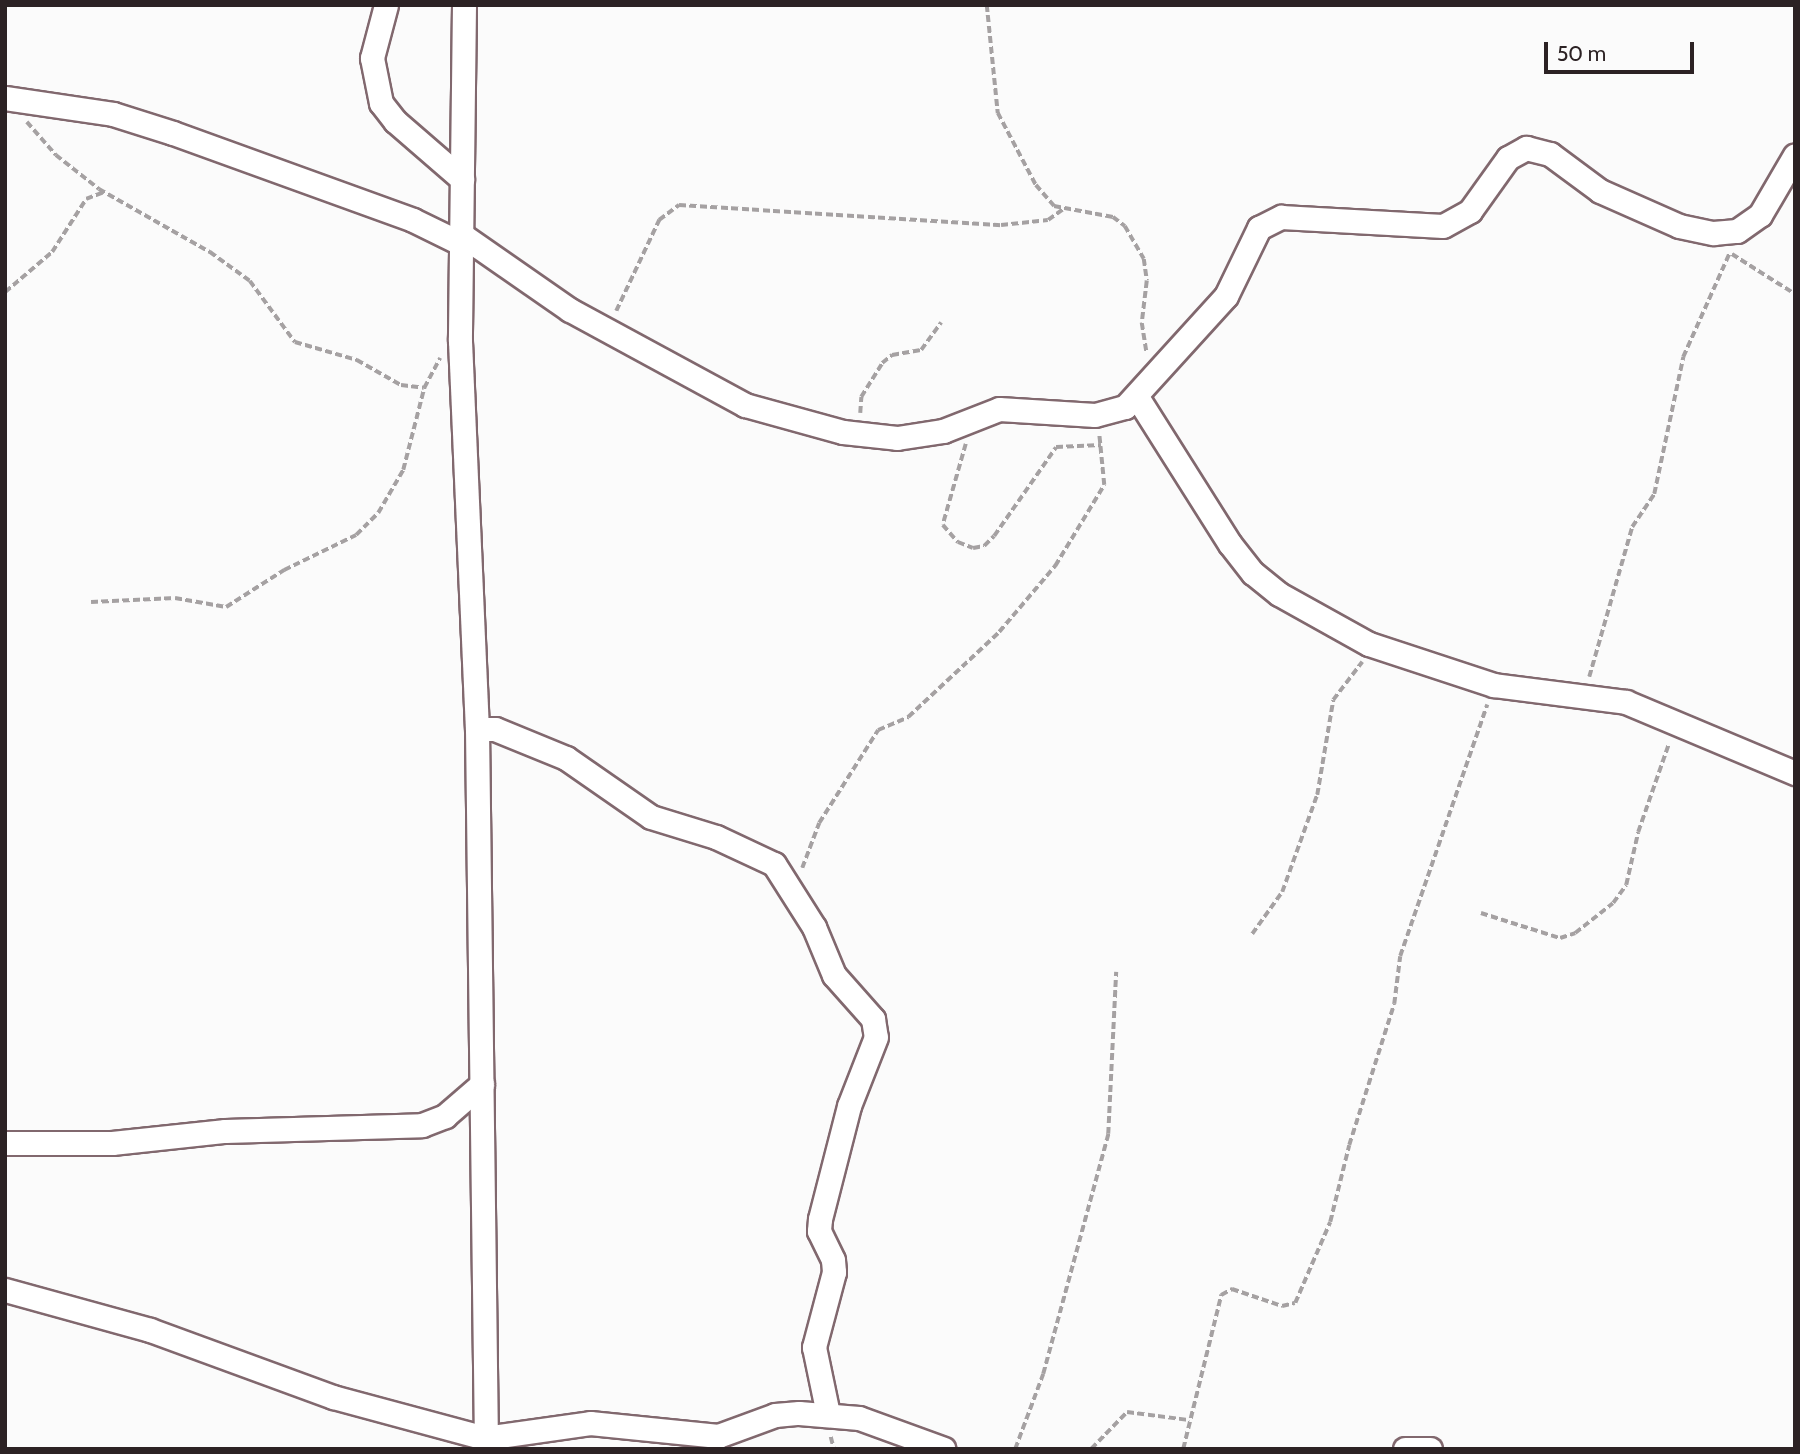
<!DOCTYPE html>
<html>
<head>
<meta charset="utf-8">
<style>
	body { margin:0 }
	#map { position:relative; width:1800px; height:1454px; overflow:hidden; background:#fbfbfb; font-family:Cabin,sans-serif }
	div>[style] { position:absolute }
	.path>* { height:3.5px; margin-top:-1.75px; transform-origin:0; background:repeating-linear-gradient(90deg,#a5a1a2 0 7px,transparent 0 10.5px) }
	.roads { filter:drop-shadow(2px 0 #81686e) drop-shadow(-2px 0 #81686e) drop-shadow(0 2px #81686e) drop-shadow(0 -2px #81686e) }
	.minor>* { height:23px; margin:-11.5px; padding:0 11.5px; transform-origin:11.5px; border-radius:11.5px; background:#fff }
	span { translate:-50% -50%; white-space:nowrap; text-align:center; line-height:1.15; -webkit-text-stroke:7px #fbfbfb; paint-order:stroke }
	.frame { position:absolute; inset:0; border:7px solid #2c2224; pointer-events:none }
	.scale { position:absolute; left:1544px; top:42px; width:150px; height:32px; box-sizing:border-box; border:4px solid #2c2224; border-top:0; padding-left:9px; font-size:21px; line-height:24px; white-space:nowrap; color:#2c2224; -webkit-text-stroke:5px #fbfbfb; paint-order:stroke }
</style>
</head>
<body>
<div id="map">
	<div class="path">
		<i style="left:987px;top:5px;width:109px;rotate:84.2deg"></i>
		<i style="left:998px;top:113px;width:81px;rotate:62.2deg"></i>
		<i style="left:1036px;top:185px;width:28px;rotate:49deg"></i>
		<i style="left:1054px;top:206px;width:60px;rotate:10.6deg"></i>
		<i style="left:1113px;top:217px;width:15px;rotate:37deg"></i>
		<i style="left:1125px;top:226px;width:38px;rotate:60deg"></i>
		<i style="left:1144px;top:259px;width:22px;rotate:82deg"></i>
		<i style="left:1147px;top:281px;width:42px;rotate:96.8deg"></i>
		<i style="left:1142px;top:323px;width:30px;rotate:81deg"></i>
		<i style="left:27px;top:122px;width:44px;rotate:48.7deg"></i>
		<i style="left:56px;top:155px;width:55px;rotate:38.3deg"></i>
		<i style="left:99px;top:189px;width:128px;rotate:29.6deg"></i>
		<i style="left:210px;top:252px;width:49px;rotate:35.9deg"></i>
		<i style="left:250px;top:281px;width:76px;rotate:53.6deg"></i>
		<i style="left:295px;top:342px;width:65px;rotate:16.2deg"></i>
		<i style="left:357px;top:360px;width:51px;rotate:29.6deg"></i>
		<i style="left:401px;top:385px;width:23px;rotate:7deg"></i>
		<i style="left:1732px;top:254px;width:75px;rotate:32.4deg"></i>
		<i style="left:5px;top:292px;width:62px;rotate:-40.4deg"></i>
		<i style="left:52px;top:252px;width:63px;rotate:-57.3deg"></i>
		<i style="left:86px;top:199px;width:19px;rotate:-21deg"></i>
		<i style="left:616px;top:311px;width:101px;rotate:-64.7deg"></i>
		<i style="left:659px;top:220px;width:25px;rotate:-37deg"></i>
		<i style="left:679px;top:205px;width:323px;rotate:3.6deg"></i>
		<i style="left:1001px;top:225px;width:47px;rotate:-6.1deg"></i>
		<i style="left:1048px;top:220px;width:19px;rotate:-36deg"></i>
		<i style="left:860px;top:413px;width:16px;rotate:-86deg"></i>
		<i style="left:861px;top:397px;width:40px;rotate:-58deg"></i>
		<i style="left:882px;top:363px;width:13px;rotate:-39deg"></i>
		<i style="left:892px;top:355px;width:29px;rotate:-10deg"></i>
		<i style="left:921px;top:350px;width:34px;rotate:-54deg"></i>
		<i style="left:966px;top:444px;width:84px;rotate:105.9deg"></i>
		<i style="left:943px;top:525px;width:23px;rotate:49deg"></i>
		<i style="left:958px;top:542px;width:16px;rotate:22deg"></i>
		<i style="left:973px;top:548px;width:11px;rotate:-10deg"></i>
		<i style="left:984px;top:546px;width:14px;rotate:-45deg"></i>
		<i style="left:994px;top:536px;width:108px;rotate:-55.1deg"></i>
		<i style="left:1056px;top:447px;width:45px;rotate:-2.5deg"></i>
		<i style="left:91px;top:602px;width:84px;rotate:-2.7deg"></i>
		<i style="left:175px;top:598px;width:52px;rotate:10deg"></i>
		<i style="left:226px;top:607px;width:69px;rotate:-32.5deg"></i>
		<i style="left:284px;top:570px;width:80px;rotate:-25.9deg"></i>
		<i style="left:356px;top:535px;width:31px;rotate:-45deg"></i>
		<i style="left:378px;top:513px;width:50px;rotate:-59.8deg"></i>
		<i style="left:403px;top:470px;width:85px;rotate:-75.6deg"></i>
		<i style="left:424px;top:388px;width:34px;rotate:-62deg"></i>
		<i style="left:1589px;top:677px;width:156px;rotate:-74deg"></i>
		<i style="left:1632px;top:527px;width:40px;rotate:-56deg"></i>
		<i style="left:1654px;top:494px;width:140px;rotate:-78deg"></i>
		<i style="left:1683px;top:357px;width:115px;rotate:-65.9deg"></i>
		<i style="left:802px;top:868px;width:48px;rotate:-69.3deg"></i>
		<i style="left:819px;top:823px;width:110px;rotate:-57.6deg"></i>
		<i style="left:878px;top:730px;width:33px;rotate:-23deg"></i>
		<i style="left:908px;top:717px;width:125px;rotate:-43deg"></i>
		<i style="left:999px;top:632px;width:87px;rotate:-49.7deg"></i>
		<i style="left:1055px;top:566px;width:95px;rotate:-58.8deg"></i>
		<i style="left:1104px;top:485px;width:51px;rotate:-95.6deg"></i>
		<i style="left:1481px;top:913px;width:83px;rotate:17.6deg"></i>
		<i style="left:1560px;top:938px;width:16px;rotate:-18deg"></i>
		<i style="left:1575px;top:933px;width:48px;rotate:-38.3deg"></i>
		<i style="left:1613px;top:903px;width:22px;rotate:-54deg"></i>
		<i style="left:1626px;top:885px;width:54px;rotate:-77.2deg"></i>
		<i style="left:1638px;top:832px;width:94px;rotate:-70.8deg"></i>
		<i style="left:1252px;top:934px;width:52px;rotate:-54.5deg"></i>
		<i style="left:1282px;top:892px;width:103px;rotate:-70.2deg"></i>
		<i style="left:1317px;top:795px;width:96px;rotate:-80.4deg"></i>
		<i style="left:1333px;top:700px;width:48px;rotate:-52.7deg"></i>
		<i style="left:831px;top:1437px;width:12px;rotate:76deg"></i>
		<i style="left:1015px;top:1449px;width:80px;rotate:-69.5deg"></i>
		<i style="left:1043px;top:1374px;width:249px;rotate:-74.8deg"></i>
		<i style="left:1108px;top:1134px;width:162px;rotate:-87.2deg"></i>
		<i style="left:1091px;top:1449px;width:52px;rotate:-45.8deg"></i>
		<i style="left:1127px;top:1412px;width:63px;rotate:7.4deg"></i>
		<i style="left:1183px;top:1449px;width:159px;rotate:-76.1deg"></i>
		<i style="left:1221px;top:1295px;width:13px;rotate:-29deg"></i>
		<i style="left:1232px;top:1289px;width:53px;rotate:18.8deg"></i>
		<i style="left:1282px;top:1306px;width:13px;rotate:-13deg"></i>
		<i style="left:1295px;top:1303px;width:88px;rotate:-66.6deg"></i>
		<i style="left:1330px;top:1222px;width:79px;rotate:-76.1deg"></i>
		<i style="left:1349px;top:1145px;width:148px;rotate:-72.3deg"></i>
		<i style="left:1394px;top:1004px;width:48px;rotate:-82.9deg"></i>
		<i style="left:1400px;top:956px;width:266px;rotate:-70.9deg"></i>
	</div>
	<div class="roads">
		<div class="minor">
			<i style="left:386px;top:5px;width:55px;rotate:104.8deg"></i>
			<i style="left:372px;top:58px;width:46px;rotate:78.7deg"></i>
			<i style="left:381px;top:103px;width:23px;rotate:52deg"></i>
			<i style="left:395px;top:121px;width:89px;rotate:40.9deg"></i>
			<i style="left:464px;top:5px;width:336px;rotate:90.7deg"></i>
			<i style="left:460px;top:341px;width:388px;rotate:87.5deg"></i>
			<i style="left:477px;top:729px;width:720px;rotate:89.28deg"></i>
			<i style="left:5px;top:98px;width:109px;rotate:8.4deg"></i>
			<i style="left:113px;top:114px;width:63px;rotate:17.6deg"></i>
			<i style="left:173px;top:133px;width:255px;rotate:19.9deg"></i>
			<i style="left:413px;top:220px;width:55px;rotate:26.1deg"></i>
			<i style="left:462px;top:235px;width:131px;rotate:34.8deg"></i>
			<i style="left:570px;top:310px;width:199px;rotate:28.5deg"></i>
			<i style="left:745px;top:405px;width:102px;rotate:15.4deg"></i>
			<i style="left:843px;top:432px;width:54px;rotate:6.3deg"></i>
			<i style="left:897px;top:438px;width:47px;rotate:-8.7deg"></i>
			<i style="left:943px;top:431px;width:60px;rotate:-21.4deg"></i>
			<i style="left:999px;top:409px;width:96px;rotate:3.6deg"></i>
			<i style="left:1095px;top:415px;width:31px;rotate:-15deg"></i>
			<i style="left:1125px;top:407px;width:150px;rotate:-47.7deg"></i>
			<i style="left:1226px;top:296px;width:76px;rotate:-64.1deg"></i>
			<i style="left:1259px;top:228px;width:25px;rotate:-27deg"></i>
			<i style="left:1281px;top:217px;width:162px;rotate:3.2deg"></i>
			<i style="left:1443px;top:226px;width:31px;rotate:-29deg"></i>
			<i style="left:1470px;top:211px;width:65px;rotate:-54.4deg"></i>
			<i style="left:1508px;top:158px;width:21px;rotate:-29deg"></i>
			<i style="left:1526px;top:148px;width:25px;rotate:14deg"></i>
			<i style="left:1550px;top:154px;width:62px;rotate:36.5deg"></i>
			<i style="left:1600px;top:191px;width:86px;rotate:23.9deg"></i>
			<i style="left:1679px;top:226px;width:35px;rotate:12deg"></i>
			<i style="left:1713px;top:233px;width:24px;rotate:-5deg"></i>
			<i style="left:1737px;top:231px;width:28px;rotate:-35deg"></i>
			<i style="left:1760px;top:215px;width:69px;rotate:-59.7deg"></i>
			<i style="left:1137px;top:397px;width:174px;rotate:57.7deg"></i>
			<i style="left:1230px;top:544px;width:37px;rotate:52deg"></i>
			<i style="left:1253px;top:573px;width:33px;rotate:39deg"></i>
			<i style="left:1279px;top:594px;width:103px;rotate:29.1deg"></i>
			<i style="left:1369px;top:644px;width:132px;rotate:18.2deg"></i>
			<i style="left:1494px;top:685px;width:133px;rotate:7.3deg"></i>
			<i style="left:1626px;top:702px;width:183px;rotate:22.8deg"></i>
			<i style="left:477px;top:729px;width:18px"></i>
			<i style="left:495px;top:729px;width:77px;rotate:22.2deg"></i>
			<i style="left:566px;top:758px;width:103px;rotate:34.8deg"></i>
			<i style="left:651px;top:817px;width:68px;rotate:17.1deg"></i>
			<i style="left:716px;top:837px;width:64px;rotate:25deg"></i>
			<i style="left:774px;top:864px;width:75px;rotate:57.6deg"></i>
			<i style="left:814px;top:927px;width:52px;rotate:67.4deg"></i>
			<i style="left:834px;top:975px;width:59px;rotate:48.4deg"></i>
			<i style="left:873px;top:1019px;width:18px;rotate:81deg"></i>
			<i style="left:876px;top:1037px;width:74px;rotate:111.4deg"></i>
			<i style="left:849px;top:1106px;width:117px;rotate:104.4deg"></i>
			<i style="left:820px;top:1219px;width:12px;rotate:95deg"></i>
			<i style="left:819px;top:1231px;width:32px;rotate:64deg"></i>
			<i style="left:833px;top:1260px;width:12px;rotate:85deg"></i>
			<i style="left:834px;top:1272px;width:78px;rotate:104.9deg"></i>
			<i style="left:814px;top:1347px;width:68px;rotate:78.2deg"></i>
			<i style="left:5px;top:1143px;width:107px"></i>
			<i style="left:112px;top:1143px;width:114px;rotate:-6.1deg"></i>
			<i style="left:225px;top:1131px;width:197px;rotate:-1.7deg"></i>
			<i style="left:422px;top:1125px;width:25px;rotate:-21deg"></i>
			<i style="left:445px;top:1116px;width:49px;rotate:-40.9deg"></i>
			<i style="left:5px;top:1290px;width:150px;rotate:15.4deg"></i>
			<i style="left:150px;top:1330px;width:195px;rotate:20.1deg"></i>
			<i style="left:333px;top:1397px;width:157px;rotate:15.1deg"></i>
			<i style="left:485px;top:1438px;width:106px;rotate:-8.1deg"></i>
			<i style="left:590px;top:1423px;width:129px;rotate:5.8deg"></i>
			<i style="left:718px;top:1436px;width:61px;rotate:-20.2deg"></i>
			<i style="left:775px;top:1415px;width:24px;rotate:-5deg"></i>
			<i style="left:799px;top:1413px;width:60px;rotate:4.8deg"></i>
			<i style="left:859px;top:1418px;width:90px;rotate:20deg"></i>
			<i style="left:1405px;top:1449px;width:25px"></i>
		</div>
	</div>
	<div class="frame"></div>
	<div class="scale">50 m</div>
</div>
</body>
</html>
